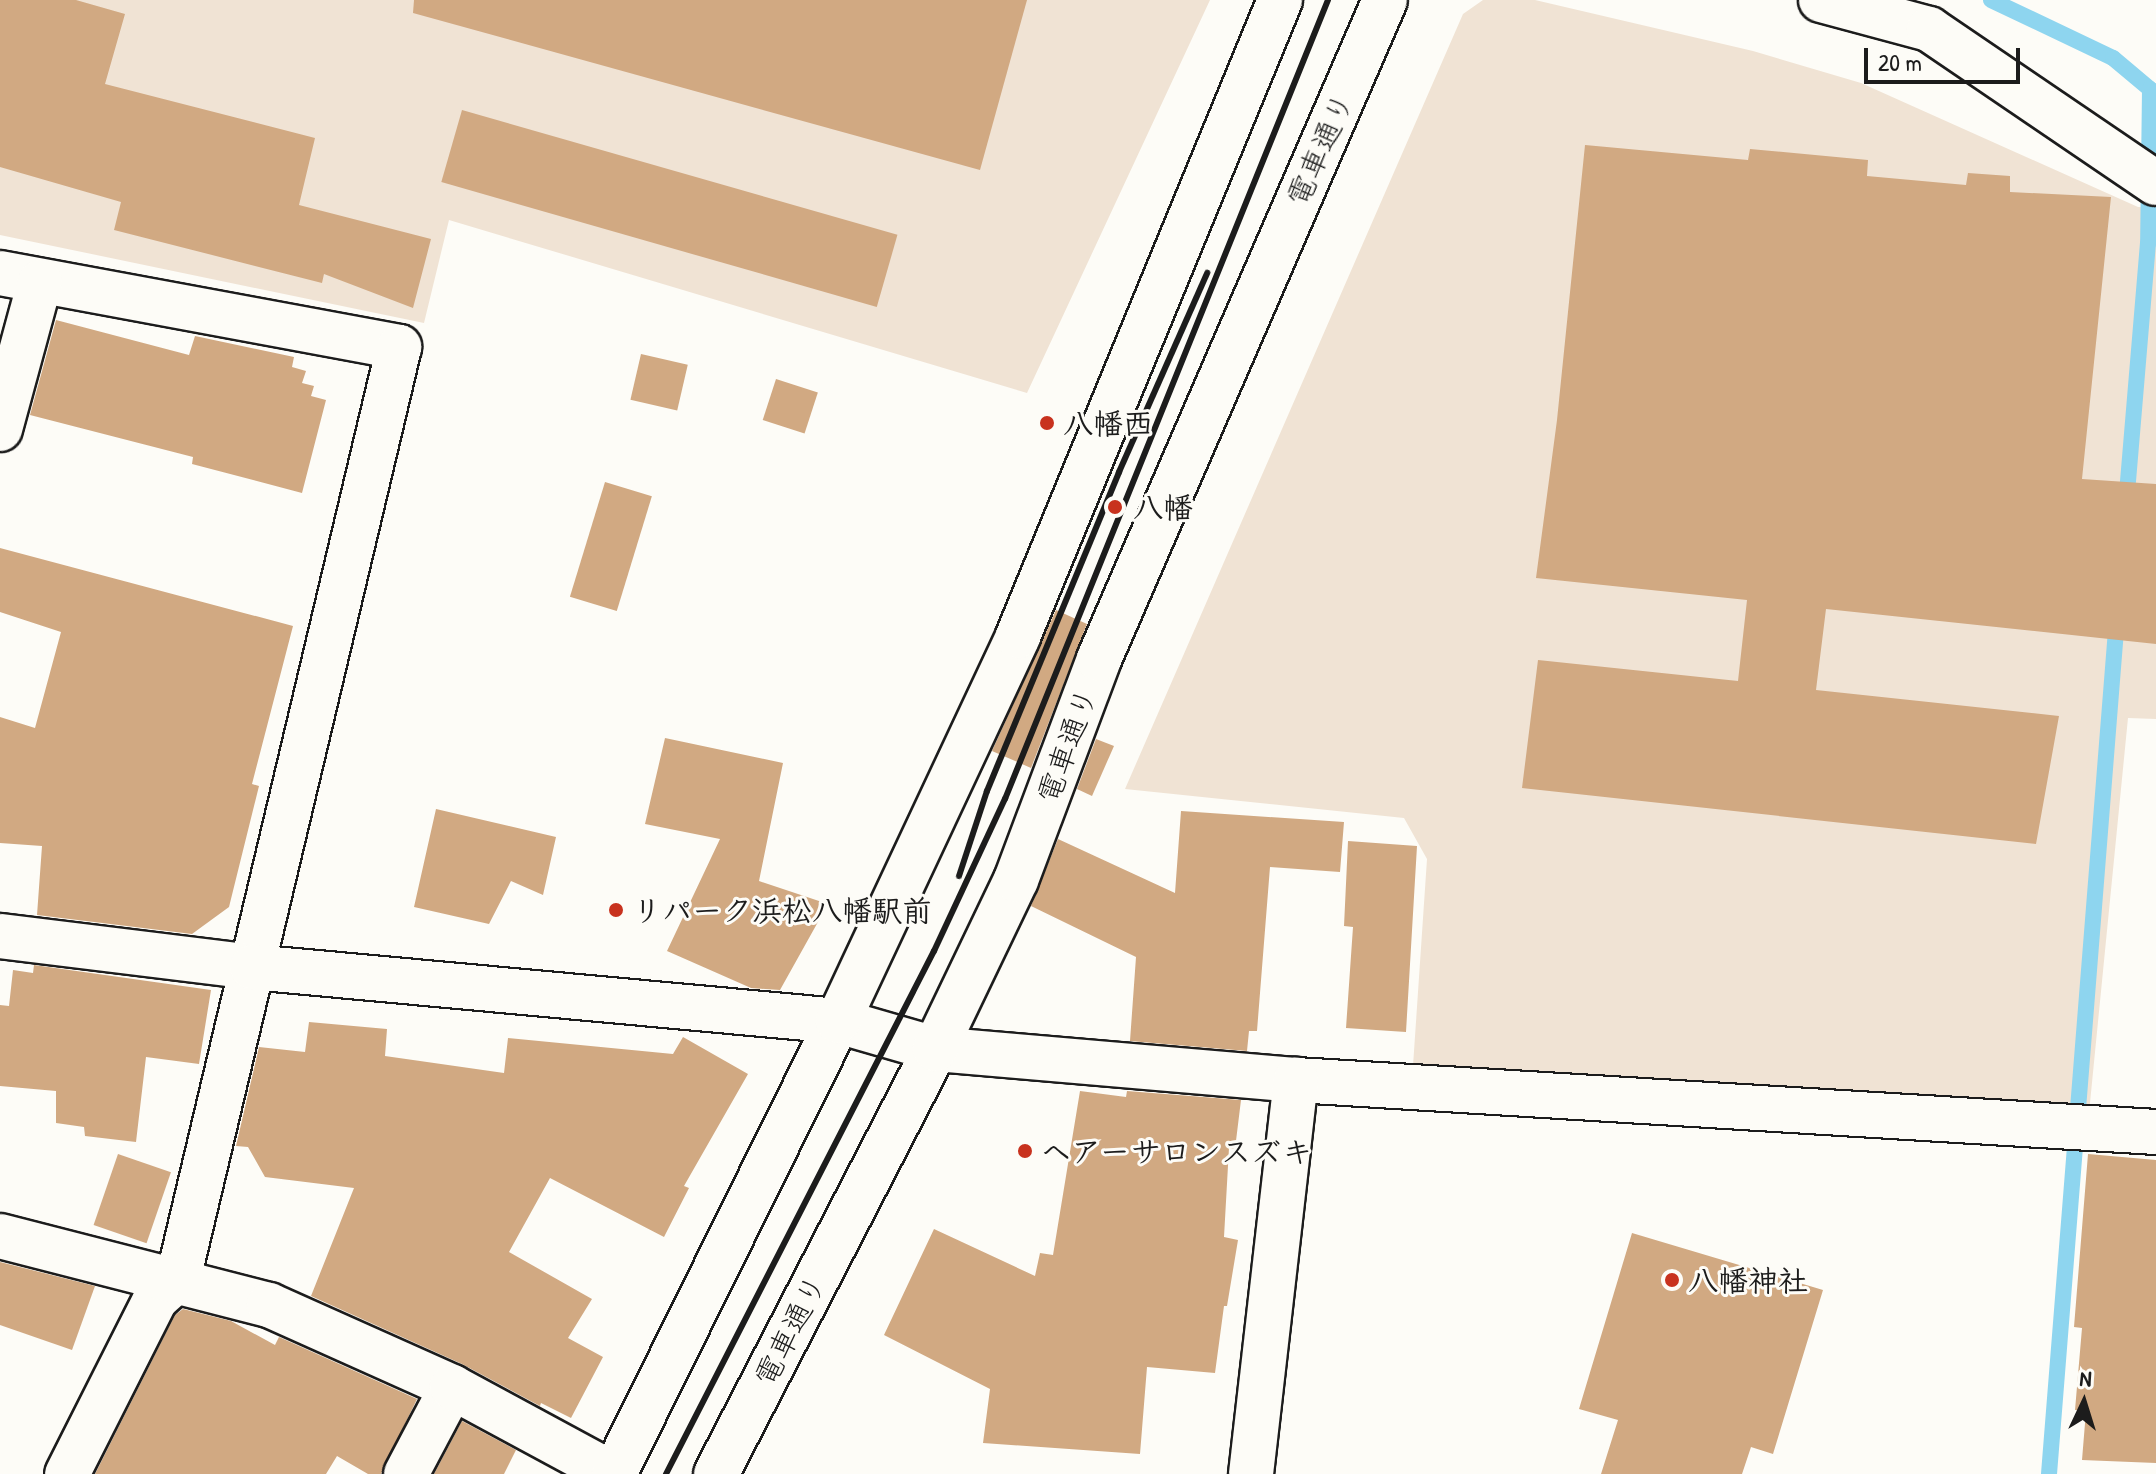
<!DOCTYPE html>
<html>
<head>
<meta charset="utf-8">
<style>
	body { margin:0 }
	#map { position:relative; width:2156px; height:1474px; overflow:hidden; background:#fdfcf7; font-family:"Patrick Hand","Klee One",sans-serif }
	div>[style] { position:absolute }
	.built>* { inset:0; background:#f0e3d4 }
	.stream>* { height:16px; margin:-8px; padding:0 8px; transform-origin:8px; border-radius:8px; background:#8ed5ef }
	.building>* { inset:0; background:#d1a982; transform-origin:0 0 }
	.roads { filter:drop-shadow(2px 0 #1c1c1c) drop-shadow(-2px 0 #1c1c1c) drop-shadow(0 2px #1c1c1c) drop-shadow(0 -2px #1c1c1c) }
	.pedestrian>* { height:44px; margin:-22px; padding:0 22px; transform-origin:22px; border-radius:22px; background:#fdfcf7 }
	.minor>* { height:44px; margin:-22px; padding:0 22px; transform-origin:22px; border-radius:22px; background:#fdfcf7 }
	.tertiary>* { height:44px; margin:-22px; padding:0 22px; transform-origin:22px; border-radius:22px; background:#fdfcf7 }
	.rail>* { height:6px; margin:-3px; padding:0 3px; transform-origin:3px; border-radius:3px; background:#1c1c1c }
	.dots>* { width:22px; height:22px; translate:-50% -50%; box-sizing:border-box; border:4px solid #fdfcf7; border-radius:50% }
	span { translate:-50% -50%; white-space:nowrap; text-align:center; line-height:1.15; -webkit-text-stroke:6px #fdfcf7; paint-order:stroke }
	.street-label { font-size:30px; color:#1c1c1c }
	.poi-label { font-size:30px; color:#1c1c1c; font-weight:700 }
	.left { translate:0 -50%; text-align:left }
	.north { position:absolute; left:2044px; top:1362px; width:80px; height:80px; -webkit-text-stroke:6px #fdfcf7; paint-order:stroke; rotate:4deg; font-size:22px; font-weight:700; line-height:32px; text-align:center; color:#1c1c1c }
	.north::after { content:''; display:block; margin:auto; width:28px; height:36px; background:#1c1c1c; clip-path:polygon(50% 0,100% 100%,50% 72%,0 100%) }
	.scale { position:absolute; left:1864px; top:48px; width:156px; height:36px; box-sizing:border-box; border:4px solid #1c1c1c; border-top:0; padding-left:10px; font-size:24px; line-height:28px; white-space:nowrap; color:#1c1c1c; -webkit-text-stroke:6px #fdfcf7; paint-order:stroke }
</style>
</head>
<body>
<div id="map">
	<div class="built">
		<i style="clip-path:polygon(0 0,1210px 0,1027px 393px,449px 220px,424px 323px,0 235px)"></i>
		<i style="clip-path:polygon(1483px 0,1535px 0,1753px 51px,1861px 83px,2138px 207px,2156px 208px,2156px 719px,2128px 718px,2089px 1113px,1413px 1066px,1427px 859px,1404px 818px,1125px 789px,1463px 14px)"></i>
	</div>
	<div class="stream">
		<i style="left:1991px;top:0;width:135px;rotate:25.4deg"></i>
		<i style="left:2113px;top:58px;width:48px;rotate:40deg"></i>
		<i style="left:2150px;top:89px;width:154px;rotate:90.7deg"></i>
		<i style="left:2148px;top:243px;width:261px;rotate:94.8deg"></i>
		<i style="left:2049px;top:1474px;width:859px;rotate:-85.46deg"></i>
	</div>
	<div class="building">
		<i style="clip-path:polygon(0 0,76px 0,125px 14px,105px 84px,315px 138px,299px 205px,431px 239px,413px 308px,324px 274px,322px 283px,114px 230px,121px 202px,0 167px)"></i>
		<i style="clip-path:polygon(414px 0,1027px 0,980px 170px,413px 13px)"></i>
		<i style="left:462px;top:110px;width:453px;height:75px;rotate:16deg"></i>
		<i style="clip-path:polygon(1585px 145px,1748px 160px,1750px 149px,1868px 160px,1867px 176px,1966px 185px,1968px 173px,2010px 176px,2010px 192px,2111px 197px,2082px 479px,2156px 484px,2156px 644px,1826px 609px,1816px 690px,2059px 716px,2036px 844px,1522px 788px,1538px 660px,1738px 681px,1747px 600px,1536px 578px,1557px 420px)"></i>
		<i style="clip-path:polygon(56px 320px,189px 355px,195px 336px,294px 357px,292px 367px,306px 371px,302px 383px,314px 386px,311px 396px,326px 400px,302px 493px,192px 464px,193px 457px,30px 415px)"></i>
		<i style="left:641px;top:354px;width:48px;height:47px;rotate:13deg"></i>
		<i style="left:776px;top:379px;width:44px;height:43px;rotate:18deg"></i>
		<i style="left:605px;top:482px;width:49px;height:120px;rotate:17deg"></i>
		<i style="clip-path:polygon(0 548px,293px 626px,252px 784px,259px 786px,229px 907px,192px 934px,37px 915px,42px 846px,0 843px,0 717px,35px 728px,61px 632px,0 612px)"></i>
		<i style="clip-path:polygon(1056px 610px,1087px 624px,1031px 768px,992px 751px)"></i>
		<i style="clip-path:polygon(665px 738px,783px 763px,759px 881px,828px 904px,780px 990px,751px 988px,667px 951px,720px 839px,645px 824px)"></i>
		<i style="clip-path:polygon(1096px 739px,1114px 746px,1092px 796px,1077px 789px)"></i>
		<i style="clip-path:polygon(436px 809px,556px 837px,543px 895px,511px 881px,489px 924px,414px 907px)"></i>
		<i style="clip-path:polygon(1181px 811px,1344px 822px,1340px 872px,1270px 867px,1257px 1031px,1249px 1031px,1247px 1051px,1130px 1041px,1136px 957px,1031px 906px,1058px 839px,1175px 893px)"></i>
		<i style="clip-path:polygon(1348px 841px,1417px 846px,1406px 1032px,1346px 1028px,1353px 927px,1344px 926px)"></i>
		<i style="clip-path:polygon(34px 965px,211px 990px,199px 1064px,146px 1057px,136px 1142px,85px 1136px,84px 1127px,56px 1123px,56px 1091px,0 1086px,0 1005px,9px 1006px,13px 970px,33px 973px)"></i>
		<i style="clip-path:polygon(309px 1022px,387px 1029px,385px 1056px,504px 1073px,508px 1038px,673px 1054px,683px 1037px,748px 1074px,684px 1186px,689px 1188px,664px 1237px,550px 1178px,509px 1252px,592px 1299px,568px 1338px,603px 1357px,571px 1418px,541px 1403px,540px 1406px,462px 1364px,311px 1296px,354px 1188px,265px 1177px,248px 1147px,236px 1146px,259px 1047px,305px 1052px)"></i>
		<i style="clip-path:polygon(1080px 1091px,1126px 1097px,1127px 1091px,1241px 1100px,1235px 1149px,1229px 1148px,1224px 1237px,1238px 1240px,1227px 1306px,1224px 1306px,1215px 1373px,1147px 1367px,1140px 1454px,983px 1443px,990px 1389px,884px 1335px,934px 1229px,1035px 1276px,1040px 1253px,1053px 1255px)"></i>
		<i style="left:118px;top:1154px;width:56px;height:75px;rotate:19deg"></i>
		<i style="clip-path:polygon(2088px 1154px,2156px 1160px,2156px 1463px,2082px 1460px,2086px 1411px,2075px 1410px,2082px 1328px,2074px 1327px)"></i>
		<i style="clip-path:polygon(1632px 1233px,1823px 1290px,1773px 1454px,1751px 1447px,1742px 1474px,1601px 1474px,1618px 1420px,1579px 1409px)"></i>
		<i style="clip-path:polygon(0 1262px,95px 1286px,72px 1350px,0 1325px)"></i>
		<i style="clip-path:polygon(183px 1309px,231px 1321px,275px 1345px,279px 1337px,417px 1399px,381px 1474px,368px 1474px,337px 1456px,326px 1474px,95px 1474px,175px 1315px)"></i>
		<i style="clip-path:polygon(462px 1421px,516px 1450px,504px 1474px,434px 1474px)"></i>
	</div>
	<div class="roads">
		<div class="pedestrian">
			<i style="left:406px;top:1474px;width:98px;rotate:-62.1deg"></i>
		</div>
		<div class="minor">
			<i style="left:0;top:273px;width:406px;rotate:10.5deg"></i>
			<i style="left:399px;top:347px;width:958px;rotate:103.34deg"></i>
			<i style="left:178px;top:1279px;width:31px;rotate:138deg"></i>
			<i style="left:155px;top:1300px;width:195px;rotate:116.8deg"></i>
			<i style="left:0;top:429px;width:152px;rotate:-74.8deg"></i>
			<i style="left:0;top:936px;width:254px;rotate:7deg"></i>
			<i style="left:252px;top:967px;width:588px;rotate:5.26deg"></i>
			<i style="left:838px;top:1021px;width:101px;rotate:16.1deg"></i>
			<i style="left:935px;top:1049px;width:362px;rotate:4.9deg"></i>
			<i style="left:1296px;top:1080px;width:862px;rotate:3.46deg"></i>
			<i style="left:0;top:1236px;width:278px;rotate:14.4deg"></i>
			<i style="left:269px;top:1305px;width:201px;rotate:24.1deg"></i>
			<i style="left:452px;top:1387px;width:183px;rotate:28.4deg"></i>
			<i style="left:1251px;top:1474px;width:397px;rotate:-83.5deg"></i>
		</div>
		<div class="tertiary">
			<i style="left:1821px;top:0;width:112px;rotate:15deg"></i>
			<i style="left:1929px;top:29px;width:274px;rotate:34.2deg"></i>
			<i style="left:614px;top:1474px;width:505px;rotate:-63.69deg"></i>
			<i style="left:838px;top:1021px;width:425px;rotate:-64.9deg"></i>
			<i style="left:1018px;top:636px;width:688px;rotate:-67.61deg"></i>
			<i style="left:716px;top:1474px;width:478px;rotate:-62.7deg"></i>
			<i style="left:935px;top:1049px;width:187px;rotate:-64.4deg"></i>
			<i style="left:1016px;top:880px;width:236px;rotate:-69.4deg"></i>
			<i style="left:1099px;top:659px;width:718px;rotate:-66.54deg"></i>
		</div>
	</div>
	<div class="rail">
		<i style="left:959px;top:876px;width:89px;rotate:-71.8deg"></i>
		<i style="left:987px;top:791px;width:345px;rotate:-67.5deg"></i>
		<i style="left:1119px;top:472px;width:218px;rotate:-66.1deg"></i>
		<i style="left:666px;top:1474px;width:588px;rotate:-62.87deg"></i>
		<i style="left:934px;top:951px;width:168px;rotate:-65deg"></i>
		<i style="left:1005px;top:799px;width:862px;rotate:-67.99deg"></i>
	</div>
	<div class="dots">
		<i style="left:1047px;top:423px;background:#c8321e"></i>
		<i style="left:1115px;top:507px;background:#c8321e"></i>
		<i style="left:616px;top:910px;background:#c8321e"></i>
		<i style="left:1025px;top:1151px;background:#c8321e"></i>
		<i style="left:1672px;top:1280px;background:#c8321e"></i>
	</div>
	<div class="street-label">
		<span style="left:1320px;top:149px;rotate:-66deg">電車通り</span>
		<span style="left:1067px;top:745px;rotate:-70deg">電車通り</span>
		<span style="left:790px;top:1330px;rotate:-63deg">電車通り</span>
	</div>
	<div class="poi-label">
		<span class="left" style="left:1063px;top:423px">八幡西</span>
		<span class="left" style="left:1133px;top:507px">八幡</span>
		<span class="left" style="left:632px;top:910px">リパーク浜松八幡駅前</span>
		<span class="left" style="left:1041px;top:1151px">ヘアーサロンスズキ</span>
		<span class="left" style="left:1688px;top:1280px">八幡神社</span>
	</div>
	<div class="north">N</div>
	<div class="scale">20 m</div>
</div>
</body>
</html>
